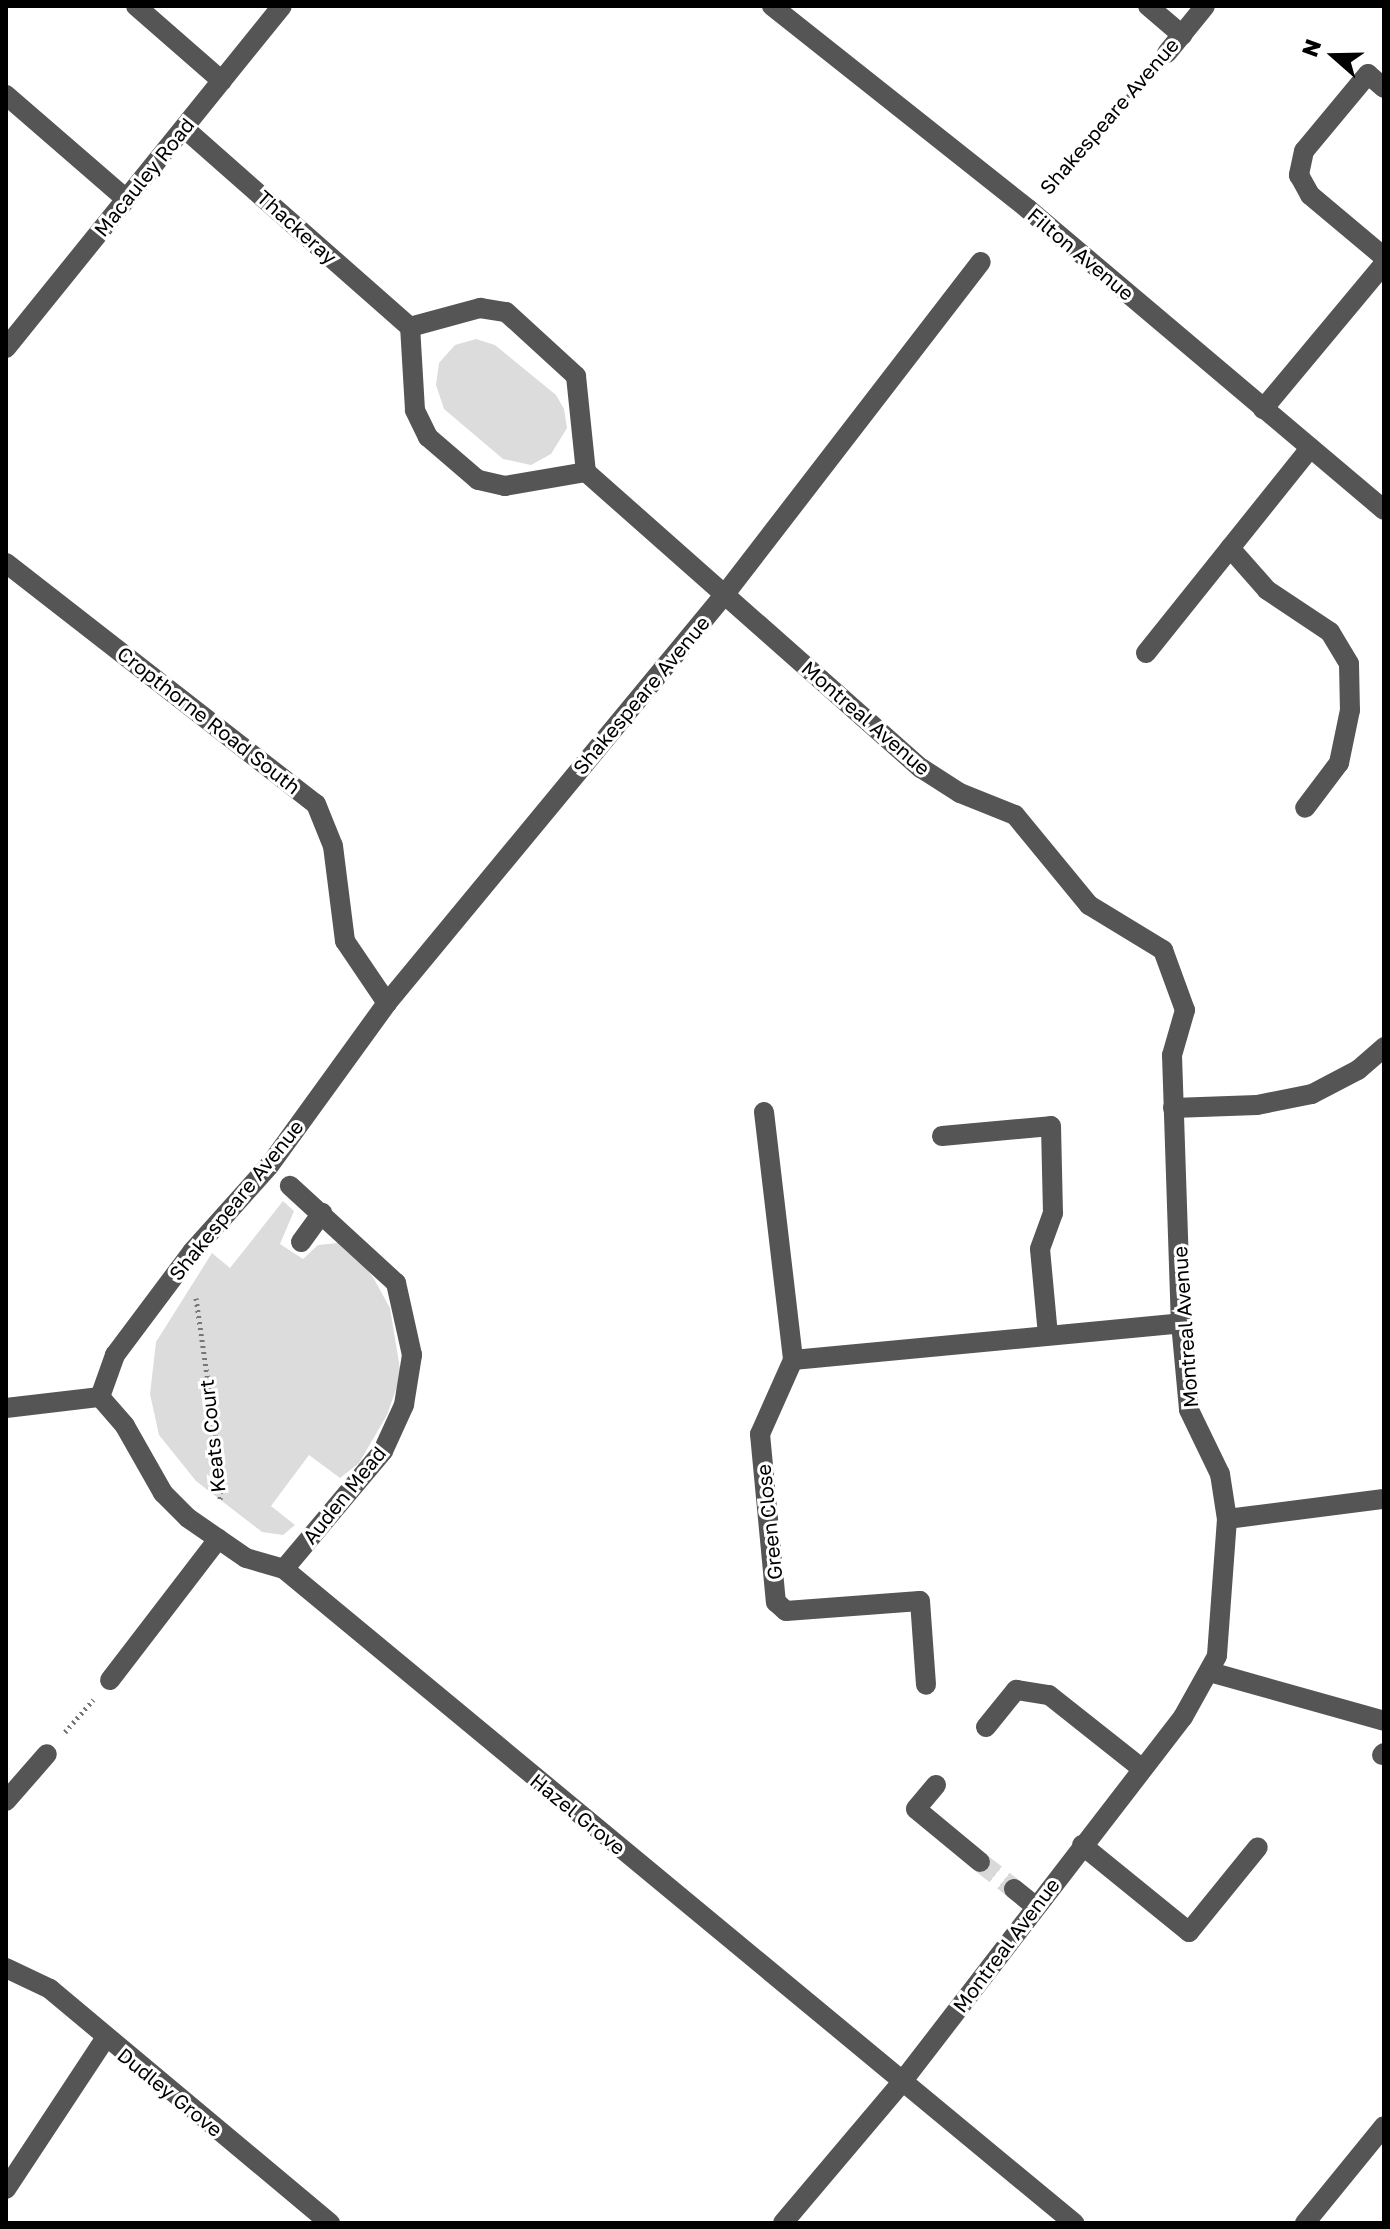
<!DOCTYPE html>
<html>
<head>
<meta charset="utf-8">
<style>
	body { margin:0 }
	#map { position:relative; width:1390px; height:2229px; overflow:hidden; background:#fff; font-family:"Golos Text",sans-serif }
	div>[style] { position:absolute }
	.green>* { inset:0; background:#dcdcdc }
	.minor-tunnel>* { height:20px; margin-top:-10px; transform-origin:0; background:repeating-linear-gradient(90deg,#d9d9d9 0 20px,transparent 0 30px) }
	.path>* { height:5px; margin-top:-2.5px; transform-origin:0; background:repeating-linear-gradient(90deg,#777 0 2px,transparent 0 6px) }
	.minor>* { height:20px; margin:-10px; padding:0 10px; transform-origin:10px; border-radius:10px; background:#555 }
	span { translate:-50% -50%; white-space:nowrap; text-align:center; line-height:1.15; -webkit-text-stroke:6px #fff; paint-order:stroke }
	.street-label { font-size:20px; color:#000 }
	.frame { position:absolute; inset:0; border:8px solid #000; pointer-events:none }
	.north { position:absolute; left:1294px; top:16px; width:80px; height:80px; -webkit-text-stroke:6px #fff; paint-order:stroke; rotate:290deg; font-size:22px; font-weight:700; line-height:32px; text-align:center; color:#000 }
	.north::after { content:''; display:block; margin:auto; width:28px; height:36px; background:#000; clip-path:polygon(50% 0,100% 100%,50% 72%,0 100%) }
</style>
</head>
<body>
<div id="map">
	<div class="green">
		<i style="clip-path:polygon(476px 339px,495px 345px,556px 395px,564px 409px,567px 428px,551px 454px,531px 465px,503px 459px,444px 409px,436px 385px,439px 363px,455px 345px)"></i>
		<i style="clip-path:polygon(283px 1201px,294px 1211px,280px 1244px,303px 1259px,318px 1245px,338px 1243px,358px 1256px,374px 1279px,390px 1308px,401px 1375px,387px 1415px,359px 1463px,340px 1478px,309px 1455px,271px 1506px,295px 1525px,283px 1535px,262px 1532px,196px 1481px,159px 1435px,150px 1394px,156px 1342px,212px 1253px,230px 1268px)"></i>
	</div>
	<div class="minor-tunnel">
		<i style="left:980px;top:1862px;width:43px;rotate:38.5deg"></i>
	</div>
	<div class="path">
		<i style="left:1048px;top:186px;width:150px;rotate:-48.2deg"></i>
		<i style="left:196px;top:1298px;width:177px;rotate:81.9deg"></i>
		<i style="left:221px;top:1473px;width:29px;rotate:92deg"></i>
		<i style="left:65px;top:1732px;width:43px;rotate:-48.8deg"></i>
	</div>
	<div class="minor">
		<i style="left:136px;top:6px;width:114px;rotate:41.1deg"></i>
		<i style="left:772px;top:6px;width:327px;rotate:38.4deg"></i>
		<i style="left:1028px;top:209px;width:466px;rotate:40.2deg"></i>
		<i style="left:1148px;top:6px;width:45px;rotate:40.5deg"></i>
		<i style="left:1167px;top:53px;width:60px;rotate:-51deg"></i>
		<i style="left:1384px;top:88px;width:21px;rotate:-139deg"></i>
		<i style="left:1368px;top:74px;width:100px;rotate:129.7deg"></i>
		<i style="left:1304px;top:151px;width:25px;rotate:102deg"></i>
		<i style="left:1299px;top:175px;width:23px;rotate:61deg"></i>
		<i style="left:1310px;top:195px;width:97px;rotate:40deg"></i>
		<i style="left:6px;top:95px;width:159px;rotate:40.9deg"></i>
		<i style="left:184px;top:128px;width:301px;rotate:41.4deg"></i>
		<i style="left:480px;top:308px;width:26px;rotate:9deg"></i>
		<i style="left:506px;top:312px;width:95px;rotate:42.4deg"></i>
		<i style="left:576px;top:376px;width:97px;rotate:84.1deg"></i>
		<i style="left:586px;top:472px;width:82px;rotate:170.2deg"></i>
		<i style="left:505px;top:486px;width:28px;rotate:-167deg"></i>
		<i style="left:478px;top:480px;width:66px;rotate:-139.3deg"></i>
		<i style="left:428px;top:437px;width:30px;rotate:-116deg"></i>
		<i style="left:415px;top:410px;width:83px;rotate:-93.4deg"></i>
		<i style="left:410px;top:327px;width:73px;rotate:-15.2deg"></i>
		<i style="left:6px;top:348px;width:439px;rotate:-51.1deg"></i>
		<i style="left:1263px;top:409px;width:189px;rotate:-50.2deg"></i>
		<i style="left:586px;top:472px;width:447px;rotate:41.5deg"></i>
		<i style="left:921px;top:768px;width:46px;rotate:32.7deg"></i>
		<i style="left:960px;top:793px;width:59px;rotate:21.8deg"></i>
		<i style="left:1015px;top:815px;width:117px;rotate:50.6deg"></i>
		<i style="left:1089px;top:905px;width:87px;rotate:31.3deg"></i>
		<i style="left:1163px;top:950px;width:64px;rotate:69.9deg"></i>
		<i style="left:1185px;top:1010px;width:47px;rotate:106.1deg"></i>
		<i style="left:1172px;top:1055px;width:268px;rotate:88.1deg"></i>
		<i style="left:1181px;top:1323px;width:87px;rotate:84.7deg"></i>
		<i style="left:1189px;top:1410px;width:71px;rotate:64.2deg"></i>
		<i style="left:1220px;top:1474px;width:46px;rotate:81.2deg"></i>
		<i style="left:1227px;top:1519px;width:137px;rotate:94.2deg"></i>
		<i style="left:1217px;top:1656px;width:70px;rotate:119.1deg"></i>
		<i style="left:1183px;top:1717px;width:459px;rotate:127.6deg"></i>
		<i style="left:903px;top:2081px;width:186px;rotate:130.2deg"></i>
		<i style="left:1230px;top:548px;width:56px;rotate:48.6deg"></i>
		<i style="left:1267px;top:590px;width:76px;rotate:33.7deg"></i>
		<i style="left:1330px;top:632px;width:37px;rotate:59deg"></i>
		<i style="left:1349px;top:664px;width:46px;rotate:88.8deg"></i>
		<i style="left:1350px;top:710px;width:54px;rotate:101.7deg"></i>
		<i style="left:1339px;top:763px;width:56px;rotate:127.1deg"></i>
		<i style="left:6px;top:563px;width:393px;rotate:37.9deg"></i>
		<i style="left:316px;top:804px;width:45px;rotate:68deg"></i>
		<i style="left:333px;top:846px;width:96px;rotate:82.8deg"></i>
		<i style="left:345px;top:941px;width:75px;rotate:55.9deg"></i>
		<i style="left:1146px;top:653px;width:263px;rotate:-51.3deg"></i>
		<i style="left:1173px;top:1108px;width:84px;rotate:-2deg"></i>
		<i style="left:1257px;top:1105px;width:56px;rotate:-11.3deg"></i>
		<i style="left:1312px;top:1094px;width:52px;rotate:-27.6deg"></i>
		<i style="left:1358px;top:1070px;width:35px;rotate:-41deg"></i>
		<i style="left:764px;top:1112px;width:250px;rotate:83.3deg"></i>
		<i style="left:793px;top:1360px;width:81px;rotate:114deg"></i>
		<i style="left:760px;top:1434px;width:169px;rotate:84.6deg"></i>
		<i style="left:776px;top:1602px;width:13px;rotate:42deg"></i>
		<i style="left:786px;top:1611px;width:134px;rotate:-4.3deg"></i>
		<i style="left:920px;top:1601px;width:84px;rotate:85.9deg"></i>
		<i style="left:942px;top:1136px;width:109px;rotate:-5.2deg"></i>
		<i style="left:1051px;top:1126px;width:87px;rotate:88.7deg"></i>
		<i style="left:1053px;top:1213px;width:38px;rotate:110deg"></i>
		<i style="left:1040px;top:1249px;width:86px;rotate:84.7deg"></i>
		<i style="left:301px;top:1242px;width:36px;rotate:-54deg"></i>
		<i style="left:793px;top:1360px;width:390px;rotate:-5.4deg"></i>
		<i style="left:100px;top:1397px;width:45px;rotate:-70.3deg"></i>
		<i style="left:115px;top:1355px;width:129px;rotate:-53.2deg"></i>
		<i style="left:192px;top:1252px;width:115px;rotate:-48.2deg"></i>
		<i style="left:269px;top:1166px;width:201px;rotate:-54.1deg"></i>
		<i style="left:387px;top:1003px;width:531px;rotate:-50.43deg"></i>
		<i style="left:725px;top:594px;width:419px;rotate:-52.4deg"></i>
		<i style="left:100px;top:1397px;width:38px;rotate:49deg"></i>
		<i style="left:125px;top:1426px;width:77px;rotate:60.4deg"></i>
		<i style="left:163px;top:1493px;width:35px;rotate:45deg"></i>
		<i style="left:188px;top:1518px;width:70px;rotate:34.6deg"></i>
		<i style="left:246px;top:1558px;width:40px;rotate:16deg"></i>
		<i style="left:284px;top:1569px;width:1026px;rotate:39.62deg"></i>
		<i style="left:6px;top:1408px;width:95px;rotate:-6.7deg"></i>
		<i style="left:1227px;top:1519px;width:158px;rotate:-7.3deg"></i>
		<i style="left:284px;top:1569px;width:154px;rotate:-50deg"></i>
		<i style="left:383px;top:1451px;width:51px;rotate:-65.5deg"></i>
		<i style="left:404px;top:1405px;width:51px;rotate:-80.9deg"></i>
		<i style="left:412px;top:1355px;width:74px;rotate:-102.5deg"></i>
		<i style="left:396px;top:1283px;width:144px;rotate:-137.5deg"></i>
		<i style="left:1210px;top:1672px;width:181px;rotate:15.7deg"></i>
		<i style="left:110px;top:1680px;width:178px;rotate:-52.5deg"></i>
		<i style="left:986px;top:1727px;width:48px;rotate:-51deg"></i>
		<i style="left:1016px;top:1690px;width:33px;rotate:9deg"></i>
		<i style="left:1049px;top:1695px;width:117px;rotate:38.4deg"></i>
		<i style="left:1382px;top:1755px;width:3px;rotate:-45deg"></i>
		<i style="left:936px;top:1785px;width:31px;rotate:130deg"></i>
		<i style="left:916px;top:1809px;width:83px;rotate:39.6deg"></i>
		<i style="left:6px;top:1801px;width:62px;rotate:-48.9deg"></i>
		<i style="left:1082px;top:1845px;width:138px;rotate:39.1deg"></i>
		<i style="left:1189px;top:1932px;width:109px;rotate:-50.9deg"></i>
		<i style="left:1014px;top:1889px;width:28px;rotate:39deg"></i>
		<i style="left:6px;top:1968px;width:49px;rotate:25.5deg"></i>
		<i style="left:50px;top:1989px;width:365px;rotate:39.9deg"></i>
		<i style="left:6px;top:2189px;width:180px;rotate:-56.6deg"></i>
		<i style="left:1305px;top:2223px;width:125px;rotate:-50.8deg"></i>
	</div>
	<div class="street-label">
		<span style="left:1109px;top:116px;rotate:-49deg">Shakespeare Avenue</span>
		<span style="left:144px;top:177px;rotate:-51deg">Macauley Road</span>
		<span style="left:297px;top:227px;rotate:42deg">Thackeray</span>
		<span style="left:1081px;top:254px;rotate:40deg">Filton Avenue</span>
		<span style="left:641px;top:695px;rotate:-50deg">Shakespeare Avenue</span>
		<span style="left:866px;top:718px;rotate:41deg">Montreal Avenue</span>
		<span style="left:209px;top:720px;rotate:38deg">Cropthorne Road South</span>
		<span style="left:236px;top:1200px;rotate:-51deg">Shakespeare Avenue</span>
		<span style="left:1185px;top:1327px;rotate:-94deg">Montreal Avenue</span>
		<span style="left:212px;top:1436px;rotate:-96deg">Keats Court</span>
		<span style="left:344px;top:1495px;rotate:-51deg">Auden Mead</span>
		<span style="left:769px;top:1522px;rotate:-96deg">Green Close</span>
		<span style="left:578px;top:1814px;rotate:39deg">Hazel Grove</span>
		<span style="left:1006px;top:1945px;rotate:-53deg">Montreal Avenue</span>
		<span style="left:170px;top:2092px;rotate:39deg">Dudley Grove</span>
	</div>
	<div class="frame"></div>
	<div class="north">N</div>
</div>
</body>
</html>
